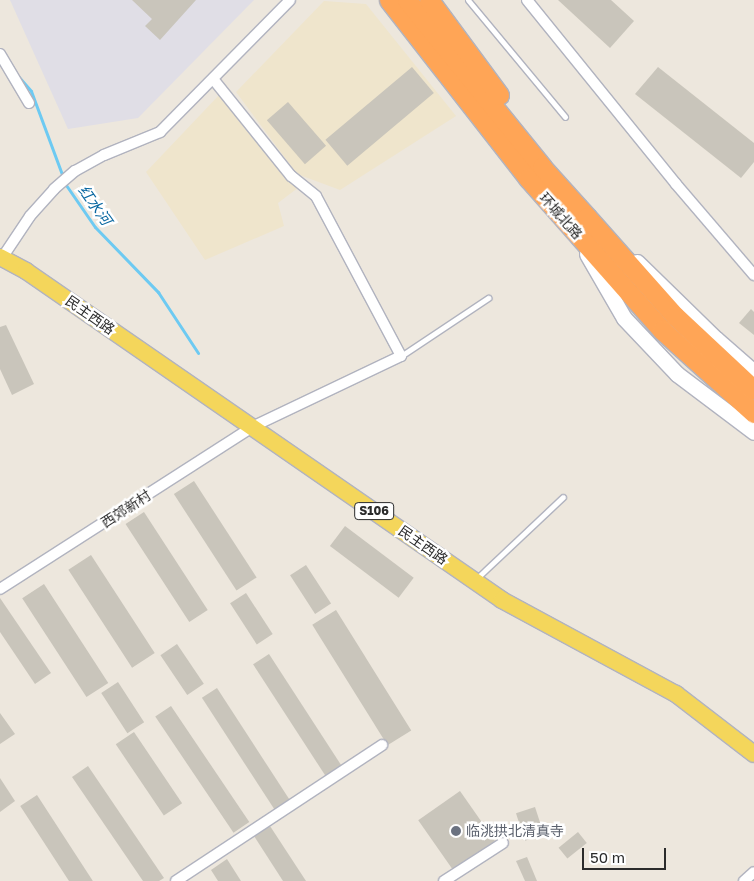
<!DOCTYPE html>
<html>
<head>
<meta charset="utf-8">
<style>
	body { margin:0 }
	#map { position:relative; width:754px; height:881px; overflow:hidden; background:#ede7dd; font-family:"Golos Text","Noto Sans SC",sans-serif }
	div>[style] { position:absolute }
	.industrial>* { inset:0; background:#e0dee6 }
	.education>* { inset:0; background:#efe5cc }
	.stream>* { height:3px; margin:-1.5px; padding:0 1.5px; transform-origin:1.5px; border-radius:1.5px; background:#6dcaf2 }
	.building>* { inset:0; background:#c9c5bb; transform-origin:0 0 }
	.roads { filter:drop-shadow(1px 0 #b1b3bf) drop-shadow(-1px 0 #b1b3bf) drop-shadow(0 1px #b1b3bf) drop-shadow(0 -1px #b1b3bf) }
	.lane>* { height:5px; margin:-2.5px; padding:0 2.5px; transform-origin:2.5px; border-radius:2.5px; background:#fff }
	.street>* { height:10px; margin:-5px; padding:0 5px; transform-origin:5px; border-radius:5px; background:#fff }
	.secondary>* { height:15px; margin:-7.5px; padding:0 7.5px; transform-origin:7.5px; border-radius:7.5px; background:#fff }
	.primary>* { height:16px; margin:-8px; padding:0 8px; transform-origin:8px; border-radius:8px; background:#f4d65b }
	.highway>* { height:19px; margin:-9.5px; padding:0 9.5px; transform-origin:9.5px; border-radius:9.5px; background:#ffa556 }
	.dots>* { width:14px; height:14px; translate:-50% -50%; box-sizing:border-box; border:2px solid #fff; border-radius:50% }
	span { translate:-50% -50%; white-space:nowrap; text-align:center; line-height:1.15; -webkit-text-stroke:5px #fff; paint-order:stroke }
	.shield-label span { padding:1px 4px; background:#fff; border:1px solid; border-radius:4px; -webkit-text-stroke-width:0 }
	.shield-label { font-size:12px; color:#2b2b2b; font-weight:700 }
	.street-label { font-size:14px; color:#2b2b2b }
	.worship-label { font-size:14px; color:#5b616d }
	.left { translate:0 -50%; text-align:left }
	.water-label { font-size:15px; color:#0a68a1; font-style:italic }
	.scale { position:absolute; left:582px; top:848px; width:84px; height:22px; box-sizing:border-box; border:2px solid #2b2b2b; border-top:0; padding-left:6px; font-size:15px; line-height:18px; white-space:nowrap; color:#2b2b2b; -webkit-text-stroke:4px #fff; paint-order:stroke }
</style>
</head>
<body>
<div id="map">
	<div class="industrial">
		<i style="clip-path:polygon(10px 0,254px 0,138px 118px,68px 129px)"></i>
	</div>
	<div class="education">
		<i style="clip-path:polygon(324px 1px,366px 4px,456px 116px,340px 190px,297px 174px,236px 92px)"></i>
		<i style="clip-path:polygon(221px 93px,299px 187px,278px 203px,284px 226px,205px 260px,146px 172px)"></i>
	</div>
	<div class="stream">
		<i style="left:18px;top:76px;width:20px;rotate:49deg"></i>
		<i style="left:31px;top:91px;width:100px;rotate:69.6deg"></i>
		<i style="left:66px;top:185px;width:51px;rotate:55.4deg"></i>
		<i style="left:95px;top:227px;width:91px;rotate:45.9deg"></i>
		<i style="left:158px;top:292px;width:73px;rotate:56.7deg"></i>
	</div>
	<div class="building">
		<i style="clip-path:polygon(132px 0,196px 0,160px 40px,145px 26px,152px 19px)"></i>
		<i style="clip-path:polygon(558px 0,611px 0,634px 21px,610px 48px)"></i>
		<i style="left:412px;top:67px;width:34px;height:113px;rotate:50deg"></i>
		<i style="clip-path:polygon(658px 67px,754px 143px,754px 162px,741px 178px,635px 94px)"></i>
		<i style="left:288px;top:102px;width:58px;height:28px;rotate:49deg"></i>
		<i style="clip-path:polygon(751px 309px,754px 312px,754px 335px,739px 323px)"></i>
		<i style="clip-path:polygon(6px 325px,34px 384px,12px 395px,0 369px,0 327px)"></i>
		<i style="left:194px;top:481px;width:115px;height:24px;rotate:57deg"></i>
		<i style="left:144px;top:512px;width:117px;height:22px;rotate:57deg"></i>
		<i style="left:345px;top:526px;width:86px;height:25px;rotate:37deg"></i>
		<i style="left:91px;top:555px;width:117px;height:27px;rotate:57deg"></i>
		<i style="left:306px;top:565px;width:46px;height:19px;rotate:57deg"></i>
		<i style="left:44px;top:584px;width:118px;height:26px;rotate:57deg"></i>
		<i style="left:246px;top:593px;width:49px;height:19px;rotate:57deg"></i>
		<i style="clip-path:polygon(0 598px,51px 673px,35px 684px,0 632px)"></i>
		<i style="left:336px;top:610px;width:142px;height:28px;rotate:58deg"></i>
		<i style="left:177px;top:644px;width:48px;height:20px;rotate:56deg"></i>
		<i style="left:269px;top:654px;width:135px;height:19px;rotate:57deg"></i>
		<i style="left:118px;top:682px;width:48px;height:20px;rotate:57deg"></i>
		<i style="left:217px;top:688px;width:136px;height:18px;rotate:57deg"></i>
		<i style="left:171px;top:706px;width:140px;height:19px;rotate:56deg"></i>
		<i style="clip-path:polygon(0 713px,15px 734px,0 744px)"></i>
		<i style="left:134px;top:732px;width:86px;height:22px;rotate:56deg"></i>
		<i style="clip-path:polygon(88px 766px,164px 878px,159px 881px,143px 881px,72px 777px)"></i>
		<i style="clip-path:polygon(0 778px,15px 801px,0 812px)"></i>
		<i style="left:460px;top:791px;width:61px;height:51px;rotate:55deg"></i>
		<i style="left:37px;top:795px;width:103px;height:20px;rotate:57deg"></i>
		<i style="left:535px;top:807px;width:29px;height:20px;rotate:72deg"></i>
		<i style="clip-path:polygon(270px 826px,306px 881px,283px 881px,254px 836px)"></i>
		<i style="left:578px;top:832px;width:14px;height:25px;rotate:51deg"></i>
		<i style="clip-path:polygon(527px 857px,537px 881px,525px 881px,516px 861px)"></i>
		<i style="clip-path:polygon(227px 859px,241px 881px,218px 881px,211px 870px)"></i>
	</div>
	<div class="roads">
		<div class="lane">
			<i style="left:468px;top:0;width:152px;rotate:50.3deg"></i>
			<i style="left:401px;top:356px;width:105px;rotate:-33.7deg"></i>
			<i style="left:477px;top:578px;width:118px;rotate:-43.3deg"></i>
		</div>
		<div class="street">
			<i style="left:527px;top:0;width:237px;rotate:51deg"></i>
			<i style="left:676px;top:184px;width:120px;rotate:49.4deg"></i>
			<i style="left:0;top:54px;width:57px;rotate:59.4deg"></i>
			<i style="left:2px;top:258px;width:50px;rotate:-56.3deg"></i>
			<i style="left:30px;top:216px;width:36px;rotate:-48deg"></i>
			<i style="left:54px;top:189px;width:28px;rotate:-41deg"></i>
			<i style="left:75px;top:171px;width:33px;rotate:-29deg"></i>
			<i style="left:104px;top:155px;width:61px;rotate:-22.3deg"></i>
			<i style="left:160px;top:132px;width:185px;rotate:-45.4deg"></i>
			<i style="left:0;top:589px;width:300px;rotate:-32.7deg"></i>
			<i style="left:252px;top:427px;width:165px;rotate:-25.5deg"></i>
			<i style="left:401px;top:356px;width:181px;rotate:-118deg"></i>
			<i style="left:316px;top:196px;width:32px;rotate:-141deg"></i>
			<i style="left:291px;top:176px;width:124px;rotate:-128.8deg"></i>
			<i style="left:176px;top:881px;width:247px;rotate:-33.4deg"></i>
			<i style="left:444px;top:881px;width:70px;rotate:-32.8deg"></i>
			<i style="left:744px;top:881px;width:13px;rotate:-42deg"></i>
		</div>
		<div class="secondary">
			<i style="left:587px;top:254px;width:74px;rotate:60deg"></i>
			<i style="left:624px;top:318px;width:77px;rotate:46.6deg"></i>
			<i style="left:677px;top:374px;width:96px;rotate:37deg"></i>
			<i style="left:637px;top:262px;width:110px;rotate:44.3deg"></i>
			<i style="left:716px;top:339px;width:50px;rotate:41deg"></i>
		</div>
		<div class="primary">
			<i style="left:0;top:257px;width:30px;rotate:28deg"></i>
			<i style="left:26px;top:271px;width:579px;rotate:34.65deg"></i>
			<i style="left:502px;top:600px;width:198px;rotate:28.4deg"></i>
			<i style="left:676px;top:694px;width:98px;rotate:37.6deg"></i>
		</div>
		<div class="highway">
			<i style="left:389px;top:0;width:226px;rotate:52deg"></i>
			<i style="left:528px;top:178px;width:203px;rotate:48.6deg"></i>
			<i style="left:662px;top:330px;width:124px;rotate:42.1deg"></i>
			<i style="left:407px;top:0;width:215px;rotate:51deg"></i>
			<i style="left:542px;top:167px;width:67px;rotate:48deg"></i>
			<i style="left:587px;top:217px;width:132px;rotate:48.4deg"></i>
			<i style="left:675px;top:316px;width:108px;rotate:43.1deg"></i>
			<i style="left:429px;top:0;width:118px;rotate:53.6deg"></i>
		</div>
	</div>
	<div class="dots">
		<i style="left:456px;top:831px;background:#6b7280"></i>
	</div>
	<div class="shield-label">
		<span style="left:374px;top:511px">S106</span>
	</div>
	<div class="street-label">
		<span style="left:561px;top:216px;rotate:48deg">环城北路</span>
		<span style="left:90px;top:315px;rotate:35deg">民主西路</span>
		<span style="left:126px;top:509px;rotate:-33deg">西郊新村</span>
		<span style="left:423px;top:545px;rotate:35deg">民主西路</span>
	</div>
	<div class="worship-label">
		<span class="left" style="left:466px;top:831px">临洮拱北清真寺</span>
	</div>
	<div class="water-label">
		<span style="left:95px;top:205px;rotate:54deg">红水河</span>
	</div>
	<div class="scale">50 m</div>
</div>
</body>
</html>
